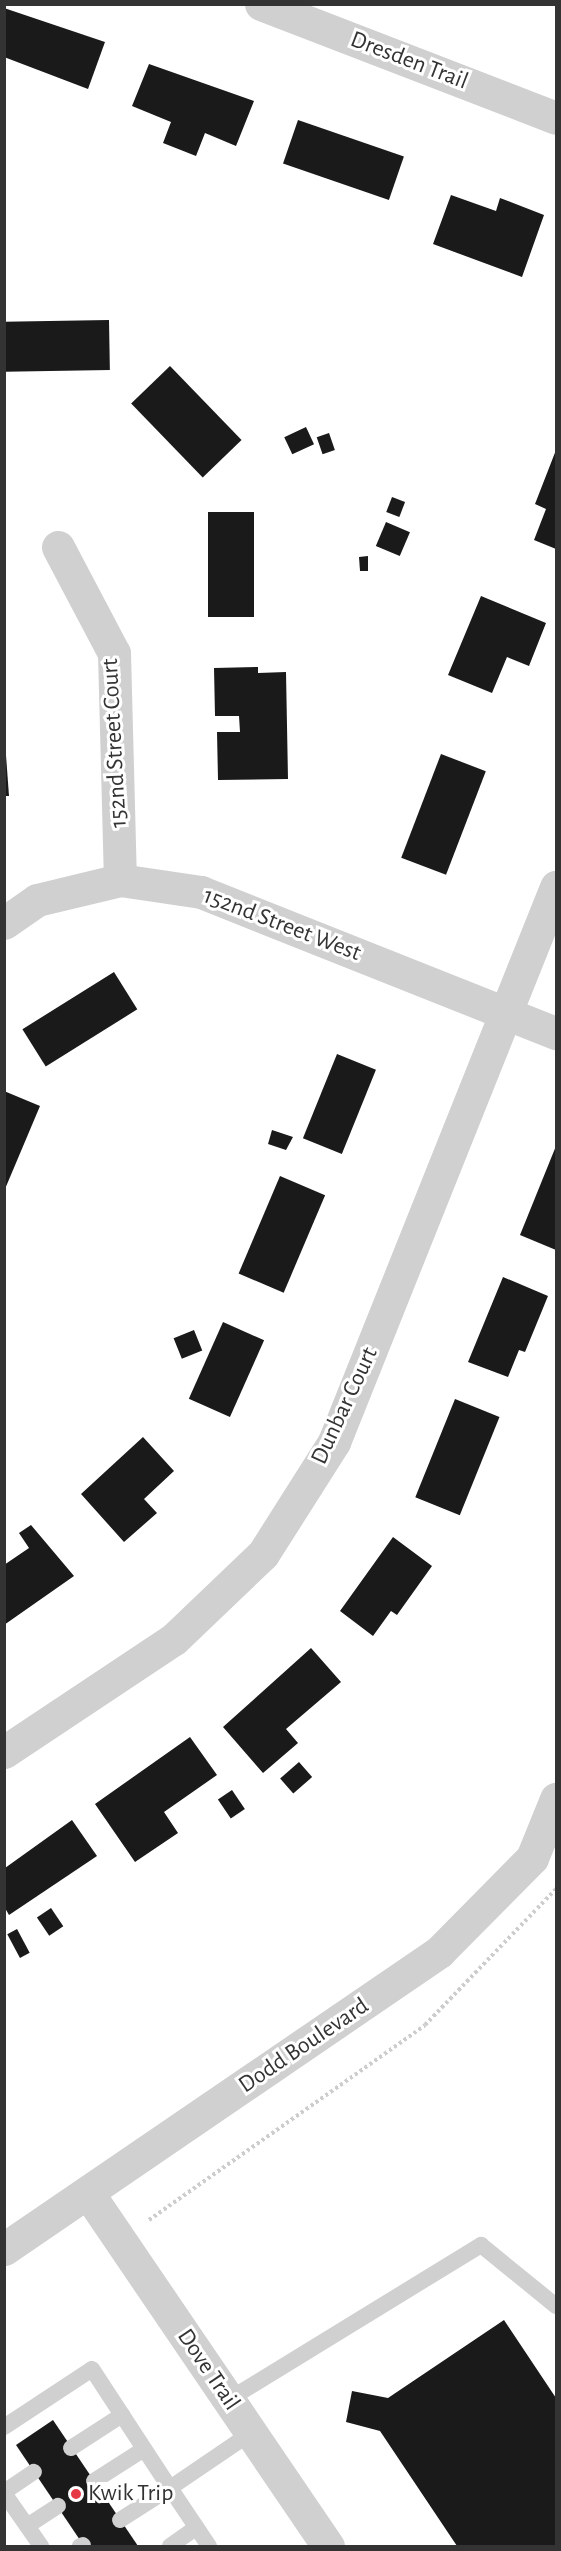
<!DOCTYPE html>
<html>
<head>
<meta charset="utf-8">
<style>
	body { margin:0 }
	#map { position:relative; width:561px; height:2551px; overflow:hidden; background:#fff; font-family:"Alegreya Sans",sans-serif }
	div>[style] { position:absolute }
	.building>* { inset:0; background:#1a1a1a; transform-origin:0 0 }
	.path>* { height:4px; margin-top:-2px; transform-origin:0; background:repeating-linear-gradient(90deg,#cdcdcd 0 3px,transparent 0 6px) }
	.service>* { height:16px; margin:-8px; padding:0 8px; transform-origin:8px; border-radius:8px; background:#d0d0d0 }
	.minor>* { height:33px; margin:-16.5px; padding:0 16.5px; transform-origin:16.5px; border-radius:16.5px; background:#d0d0d0 }
	.tertiary>* { height:33px; margin:-16.5px; padding:0 16.5px; transform-origin:16.5px; border-radius:16.5px; background:#d0d0d0 }
	.dots>* { width:16px; height:16px; translate:-50% -50%; box-sizing:border-box; border:3px solid #fff; border-radius:50% }
	span { translate:-50% -50%; white-space:nowrap; text-align:center; line-height:1.15; -webkit-text-stroke:6px #fff; paint-order:stroke }
	.street-label { font-size:24px; color:#333 }
	.poi-label { font-size:24px; color:#333 }
	.left { translate:0 -50%; text-align:left }
	.frame { position:absolute; inset:0; border:6px solid #333; pointer-events:none }
</style>
</head>
<body>
<div id="map">
	<div class="building">
		<i style="clip-path:polygon(4px 8px,105px 42px,88px 89px,4px 57px)"></i>
		<i style="clip-path:polygon(149px 64px,254px 101px,236px 146px,205px 133px,196px 156px,163px 143px,171px 122px,132px 106px)"></i>
		<i style="left:298px;top:120px;width:112px;height:46px;rotate:19deg"></i>
		<i style="clip-path:polygon(451px 195px,496px 211px,500px 198px,544px 215px,522px 277px,433px 244px)"></i>
		<i style="left:109px;top:320px;width:50px;height:105px;rotate:89deg"></i>
		<i style="left:170px;top:366px;width:103px;height:54px;rotate:46deg"></i>
		<i style="left:306px;top:427px;width:19px;height:24px;rotate:65deg"></i>
		<i style="left:329px;top:433px;width:18px;height:13px;rotate:71deg"></i>
		<i style="clip-path:polygon(556px 450px,556px 549px,534px 540px,546px 509px,535px 504px)"></i>
		<i style="left:392px;top:497px;width:14px;height:16px;rotate:21deg"></i>
		<i style="left:208px;top:512px;width:46px;height:105px"></i>
		<i style="left:386px;top:522px;width:26px;height:26px;rotate:23deg"></i>
		<i style="clip-path:polygon(368px 556px,368px 571px,360px 571px,359px 557px)"></i>
		<i style="clip-path:polygon(481px 596px,546px 623px,529px 666px,507px 657px,492px 693px,448px 675px)"></i>
		<i style="clip-path:polygon(258px 667px,258px 673px,286px 672px,288px 779px,218px 780px,217px 732px,240px 732px,239px 716px,215px 716px,214px 668px)"></i>
		<i style="clip-path:polygon(4px 728px,9px 796px,4px 796px)"></i>
		<i style="left:441px;top:754px;width:48px;height:111px;rotate:21deg"></i>
		<i style="left:114px;top:972px;width:44px;height:108px;rotate:58deg"></i>
		<i style="left:337px;top:1054px;width:42px;height:91px;rotate:22deg"></i>
		<i style="clip-path:polygon(4px 1091px,40px 1106px,5px 1189px,4px 1189px)"></i>
		<i style="clip-path:polygon(272px 1130px,293px 1137px,286px 1150px,268px 1144px)"></i>
		<i style="clip-path:polygon(556px 1146px,556px 1250px,520px 1235px)"></i>
		<i style="left:280px;top:1176px;width:49px;height:106px;rotate:23deg"></i>
		<i style="clip-path:polygon(503px 1277px,548px 1296px,525px 1352px,519px 1350px,508px 1377px,468px 1362px)"></i>
		<i style="left:223px;top:1322px;width:45px;height:84px;rotate:24deg"></i>
		<i style="left:194px;top:1330px;width:22px;height:22px;rotate:68deg"></i>
		<i style="left:455px;top:1399px;width:48px;height:106px;rotate:22deg"></i>
		<i style="clip-path:polygon(143px 1437px,174px 1471px,144px 1499px,157px 1513px,124px 1542px,81px 1494px)"></i>
		<i style="clip-path:polygon(31px 1525px,74px 1576px,4px 1625px,4px 1565px,29px 1548px,19px 1533px)"></i>
		<i style="clip-path:polygon(393px 1537px,432px 1566px,397px 1615px,391px 1611px,373px 1636px,340px 1611px)"></i>
		<i style="clip-path:polygon(311px 1648px,341px 1682px,286px 1729px,298px 1743px,263px 1773px,223px 1727px)"></i>
		<i style="clip-path:polygon(190px 1737px,217px 1775px,164px 1812px,178px 1833px,135px 1862px,95px 1804px)"></i>
		<i style="left:299px;top:1762px;width:20px;height:25px;rotate:49deg"></i>
		<i style="left:232px;top:1790px;width:23px;height:17px;rotate:56deg"></i>
		<i style="clip-path:polygon(72px 1820px,97px 1856px,9px 1915px,5px 1908px,5px 1868px)"></i>
		<i style="left:51px;top:1908px;width:22px;height:17px;rotate:56deg"></i>
		<i style="left:17px;top:1929px;width:27px;height:11px;rotate:62deg"></i>
		<i style="clip-path:polygon(504px 2320px,556px 2398px,556px 2546px,457px 2546px,380px 2431px,346px 2422px,352px 2391px,388px 2398px)"></i>
		<i style="clip-path:polygon(53px 2420px,138px 2546px,84px 2546px,16px 2445px)"></i>
	</div>
	<div class="path">
		<i style="left:149px;top:2220px;width:338px;rotate:-35.2deg"></i>
		<i style="left:425px;top:2025px;width:189px;rotate:-46.1deg"></i>
	</div>
	<div class="service">
		<i style="left:228px;top:2400px;width:297px;rotate:-31.5deg"></i>
		<i style="left:481px;top:2245px;width:97px;rotate:39.1deg"></i>
		<i style="left:4px;top:2427px;width:105px;rotate:-33.4deg"></i>
		<i style="left:92px;top:2369px;width:142px;rotate:56.8deg"></i>
		<i style="left:170px;top:2488px;width:98px;rotate:-34.2deg"></i>
		<i style="left:71px;top:2448px;width:61px;rotate:-32.9deg"></i>
		<i style="left:94px;top:2481px;width:59px;rotate:-32.6deg"></i>
		<i style="left:4px;top:2492px;width:36px;rotate:-34deg"></i>
		<i style="left:4px;top:2493px;width:65px;rotate:55.1deg"></i>
		<i style="left:120px;top:2520px;width:59px;rotate:-32.6deg"></i>
		<i style="left:170px;top:2488px;width:70px;rotate:56.1deg"></i>
		<i style="left:27px;top:2526px;width:37px;rotate:-33deg"></i>
		<i style="left:80px;top:2546px;width:3px;rotate:-18deg"></i>
		<i style="left:170px;top:2546px;width:32px;rotate:-35deg"></i>
	</div>
	<div class="minor">
		<i style="left:261px;top:4px;width:316px;rotate:21.1deg"></i>
		<i style="left:58px;top:547px;width:120px;rotate:62.2deg"></i>
		<i style="left:114px;top:653px;width:227px;rotate:88.5deg"></i>
		<i style="left:4px;top:923px;width:40px;rotate:-34.9deg"></i>
		<i style="left:37px;top:900px;width:85px;rotate:-13.5deg"></i>
		<i style="left:120px;top:880px;width:82px;rotate:8.4deg"></i>
		<i style="left:201px;top:892px;width:382px;rotate:21.7deg"></i>
		<i style="left:4px;top:1752px;width:204px;rotate:-33.6deg"></i>
		<i style="left:174px;top:1639px;width:123px;rotate:-43.7deg"></i>
		<i style="left:263px;top:1554px;width:133px;rotate:-57.6deg"></i>
		<i style="left:334px;top:1442px;width:598px;rotate:-68.2deg"></i>
		<i style="left:88px;top:2193px;width:427px;rotate:55.8deg"></i>
	</div>
	<div class="tertiary">
		<i style="left:4px;top:2249px;width:527px;rotate:-34.32deg"></i>
		<i style="left:439px;top:1952px;width:132px;rotate:-45.3deg"></i>
		<i style="left:532px;top:1858px;width:64px;rotate:-67.9deg"></i>
	</div>
	<div class="dots">
		<i style="left:76px;top:2494px;background:#e63946"></i>
	</div>
	<div class="street-label">
		<span style="left:409px;top:61px;rotate:21deg">Dresden Trail</span>
		<span style="left:115px;top:743px;rotate:-93deg">152nd Street Court</span>
		<span style="left:282px;top:925px;rotate:21deg">152nd Street West</span>
		<span style="left:345px;top:1406px;rotate:-65deg">Dunbar Court</span>
		<span style="left:304px;top:2046px;rotate:-34deg">Dodd Boulevard</span>
		<span style="left:208px;top:2370px;rotate:56deg">Dove Trail</span>
	</div>
	<div class="poi-label">
		<span class="left" style="left:88px;top:2494px">Kwik Trip</span>
	</div>
	<div class="frame"></div>
</div>
</body>
</html>
